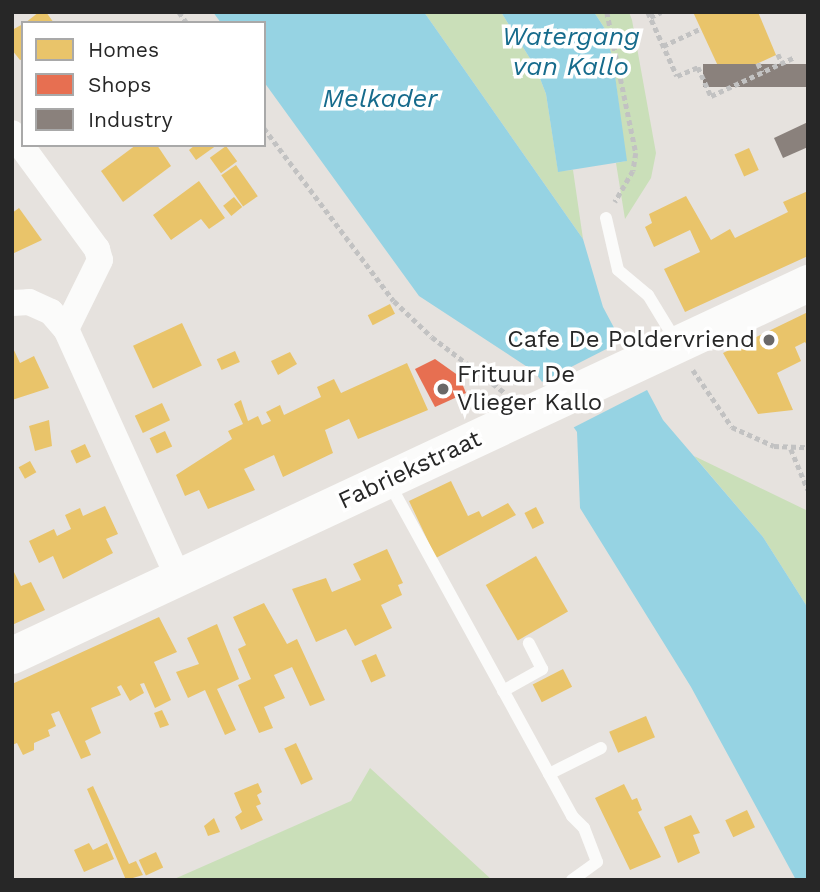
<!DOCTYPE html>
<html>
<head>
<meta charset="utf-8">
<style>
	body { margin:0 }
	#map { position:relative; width:820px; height:892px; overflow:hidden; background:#e6e2de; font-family:"Work Sans",sans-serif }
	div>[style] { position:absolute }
	.green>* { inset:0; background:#cadfb9 }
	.water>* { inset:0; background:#96d3e3 }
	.pier>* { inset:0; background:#e6e2de; transform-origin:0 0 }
	.homes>* { inset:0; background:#e9c46a; transform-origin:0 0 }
	.shops>* { inset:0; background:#e76f51 }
	.industry>* { inset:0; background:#8a817c; transform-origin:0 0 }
	.path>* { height:4.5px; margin-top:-2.25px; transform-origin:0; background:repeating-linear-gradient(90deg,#c2c2c2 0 5px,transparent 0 8.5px) }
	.service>* { height:12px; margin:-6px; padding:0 6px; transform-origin:6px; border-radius:6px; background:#fbfbfa }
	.minor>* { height:26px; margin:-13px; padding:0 13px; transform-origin:13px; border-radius:13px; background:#fbfbfa }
	.secondary>* { height:37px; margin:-18.5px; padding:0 18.5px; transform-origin:18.5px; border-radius:18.5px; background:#fbfbfa }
	.dots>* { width:19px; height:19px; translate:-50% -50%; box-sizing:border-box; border:4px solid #fff; border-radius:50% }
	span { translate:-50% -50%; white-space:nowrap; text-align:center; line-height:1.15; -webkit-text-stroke:7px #fff; paint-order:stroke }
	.poi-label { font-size:24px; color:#272727 }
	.right { translate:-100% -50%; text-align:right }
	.left { translate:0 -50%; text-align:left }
	.street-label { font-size:24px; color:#272727 }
	.water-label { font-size:26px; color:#166b8c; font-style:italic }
	.frame { position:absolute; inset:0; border:14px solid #272727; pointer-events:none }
	.legend { position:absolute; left:21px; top:21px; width:245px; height:126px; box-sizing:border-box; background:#fff; border:2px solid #a9a9a9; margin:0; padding:9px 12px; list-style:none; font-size:21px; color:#272727 }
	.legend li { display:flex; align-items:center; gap:14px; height:35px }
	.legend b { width:35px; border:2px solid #a9a9a9 }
</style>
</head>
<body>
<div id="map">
	<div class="green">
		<i style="clip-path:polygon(424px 12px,501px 12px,536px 68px,546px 94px,558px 171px,573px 170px,583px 239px)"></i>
		<i style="clip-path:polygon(594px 12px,629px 12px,632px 20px,656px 153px,651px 178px,625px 219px,616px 163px,626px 161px,613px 61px,605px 29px)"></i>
		<i style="clip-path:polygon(694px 456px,808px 511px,808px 608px,763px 537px)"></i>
		<i style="clip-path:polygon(370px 768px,492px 880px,172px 880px,351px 801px)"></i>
	</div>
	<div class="water">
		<i style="clip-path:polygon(213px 12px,424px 12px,583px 239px,603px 307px,663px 420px,763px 537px,808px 608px,808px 880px,796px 880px,691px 687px,580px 508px,577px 432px,535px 372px,419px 296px,264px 82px,264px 23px,221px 23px)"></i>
		<i style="clip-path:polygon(501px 12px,594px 12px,605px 29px,613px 61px,627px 161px,558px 172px,546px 94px,536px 68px)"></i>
	</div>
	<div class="pier">
		<i style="left:626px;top:339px;width:55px;height:98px;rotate:63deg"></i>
	</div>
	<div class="homes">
		<i style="clip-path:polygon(39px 12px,46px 12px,54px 23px,25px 23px)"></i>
		<i style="clip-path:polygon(693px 12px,758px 12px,776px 55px,724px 79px)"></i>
		<i style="clip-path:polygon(23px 24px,23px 59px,20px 60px,12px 50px,12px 30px)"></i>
		<i style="clip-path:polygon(136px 145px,157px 145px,171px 166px,123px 202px,101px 171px)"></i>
		<i style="clip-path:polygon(195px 145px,217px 145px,196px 160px,189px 150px)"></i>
		<i style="left:226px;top:146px;width:19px;height:20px;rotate:54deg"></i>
		<i style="left:749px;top:148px;width:24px;height:16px;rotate:66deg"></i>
		<i style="left:236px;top:165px;width:38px;height:18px;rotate:55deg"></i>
		<i style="clip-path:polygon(199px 181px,225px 218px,209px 229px,201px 219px,171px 240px,153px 215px)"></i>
		<i style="clip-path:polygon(808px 191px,808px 256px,685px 312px,664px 269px,700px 252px,690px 230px,654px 247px,645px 227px,652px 223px,649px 214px,686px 196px,711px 240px,730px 229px,735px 238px,788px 212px,783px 202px)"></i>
		<i style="left:234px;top:197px;width:13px;height:14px;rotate:51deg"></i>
		<i style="clip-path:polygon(19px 208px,42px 240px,12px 254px,12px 213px)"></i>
		<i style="left:390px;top:304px;width:11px;height:25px;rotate:63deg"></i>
		<i style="clip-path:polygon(808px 312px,808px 347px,805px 342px,795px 347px,801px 361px,777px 373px,793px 410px,758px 414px,723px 353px)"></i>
		<i style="left:182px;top:323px;width:47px;height:54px;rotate:65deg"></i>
		<i style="clip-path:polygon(12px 346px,20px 363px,34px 356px,49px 388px,12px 400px)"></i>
		<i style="left:235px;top:351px;width:12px;height:20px;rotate:66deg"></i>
		<i style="clip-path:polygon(290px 352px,297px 364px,278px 375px,271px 361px)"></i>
		<i style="clip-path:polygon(407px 363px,428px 410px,358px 439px,349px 419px,325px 430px,333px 453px,283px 477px,274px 455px,244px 469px,255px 490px,208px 509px,199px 490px,185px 496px,176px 475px,232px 439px,228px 431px,243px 424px,234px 404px,241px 400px,248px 421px,258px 416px,262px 425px,271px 421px,266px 412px,280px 405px,284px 415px,321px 397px,317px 387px,334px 379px,341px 393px)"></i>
		<i style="left:162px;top:403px;width:19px;height:30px;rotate:65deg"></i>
		<i style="clip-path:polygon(49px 420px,52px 446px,35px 451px,29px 426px)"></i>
		<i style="left:165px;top:431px;width:17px;height:17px;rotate:65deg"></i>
		<i style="left:85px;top:444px;width:14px;height:16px;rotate:65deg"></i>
		<i style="left:30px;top:461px;width:13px;height:13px;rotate:61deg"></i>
		<i style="clip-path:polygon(451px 481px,468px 516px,479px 511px,482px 517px,508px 503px,516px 515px,436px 558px,409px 501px)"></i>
		<i style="clip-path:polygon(105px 506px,118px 534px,106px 539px,113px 553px,63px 579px,53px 556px,39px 563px,29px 541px,54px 529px,57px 536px,71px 529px,65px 515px,80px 508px,83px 516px)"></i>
		<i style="left:536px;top:507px;width:18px;height:13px;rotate:63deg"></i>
		<i style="clip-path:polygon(387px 549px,403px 583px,398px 585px,402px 595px,381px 605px,392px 628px,355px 646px,346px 629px,316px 642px,292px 589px,326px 578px,332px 592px,361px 580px,353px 564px)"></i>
		<i style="left:536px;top:556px;width:64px;height:58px;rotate:60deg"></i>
		<i style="clip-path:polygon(12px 568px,21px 586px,31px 582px,45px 610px,12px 625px)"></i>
		<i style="clip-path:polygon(264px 603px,287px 644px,297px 639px,325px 700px,310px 706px,292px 667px,274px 675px,285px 698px,264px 707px,273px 728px,259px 733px,238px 685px,251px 679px,238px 649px,246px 645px,233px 617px)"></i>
		<i style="clip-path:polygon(159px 617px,177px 652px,154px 662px,171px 700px,155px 708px,144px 683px,140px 684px,144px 693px,130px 701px,121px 685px,117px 687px,121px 695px,91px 708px,101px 733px,85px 741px,91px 755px,81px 759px,59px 711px,51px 714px,56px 726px,48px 730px,50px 736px,34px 743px,34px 750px,23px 755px,17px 743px,12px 745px,12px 684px)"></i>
		<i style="clip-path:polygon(217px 624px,239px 679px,217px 689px,236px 730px,225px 735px,205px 690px,188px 698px,176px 672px,199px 664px,187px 638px)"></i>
		<i style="left:376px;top:654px;width:24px;height:16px;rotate:66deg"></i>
		<i style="left:563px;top:669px;width:20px;height:34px;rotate:63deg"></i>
		<i style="clip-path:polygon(162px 710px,169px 725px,160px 728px,154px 713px)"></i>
		<i style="left:646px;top:716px;width:23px;height:40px;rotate:67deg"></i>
		<i style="left:296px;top:743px;width:40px;height:13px;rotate:65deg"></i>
		<i style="clip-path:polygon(258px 783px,262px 792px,257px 795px,261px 804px,256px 806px,263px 820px,241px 830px,235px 817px,242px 812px,234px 793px)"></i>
		<i style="clip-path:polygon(624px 784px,632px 800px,637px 798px,642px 810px,638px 812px,661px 857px,630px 870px,595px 798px)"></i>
		<i style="clip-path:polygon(93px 786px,129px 864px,136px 861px,143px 875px,126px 880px,87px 789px)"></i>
		<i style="left:747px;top:810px;width:19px;height:24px;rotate:65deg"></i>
		<i style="clip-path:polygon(691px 815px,700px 833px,693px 835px,700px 853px,678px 863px,664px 827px)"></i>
		<i style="clip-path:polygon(214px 818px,220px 832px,208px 836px,204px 826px)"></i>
		<i style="clip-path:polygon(89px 843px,93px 850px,107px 843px,114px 859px,84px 872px,74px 850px)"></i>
		<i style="left:156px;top:852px;width:17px;height:19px;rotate:65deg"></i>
	</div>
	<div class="shops">
		<i style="clip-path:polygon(435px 359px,459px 376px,466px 393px,435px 407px,415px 369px)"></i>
	</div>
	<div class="industry">
		<i style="left:808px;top:64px;width:23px;height:105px;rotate:90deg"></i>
		<i style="clip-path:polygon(808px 122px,808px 147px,783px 158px,774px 138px)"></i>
	</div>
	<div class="path">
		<i style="left:179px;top:12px;width:14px;rotate:54deg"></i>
		<i style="left:607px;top:12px;width:144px;rotate:78.4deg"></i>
		<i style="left:636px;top:153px;width:18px;rotate:99deg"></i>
		<i style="left:633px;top:171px;width:36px;rotate:120deg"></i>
		<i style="left:648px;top:12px;width:70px;rotate:65.6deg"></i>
		<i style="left:677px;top:76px;width:23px;rotate:-23deg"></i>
		<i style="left:698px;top:67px;width:32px;rotate:66deg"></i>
		<i style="left:711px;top:96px;width:93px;rotate:-24.9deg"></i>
		<i style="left:650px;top:17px;width:12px;rotate:-24deg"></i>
		<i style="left:663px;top:46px;width:41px;rotate:-24.7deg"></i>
		<i style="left:778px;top:54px;width:10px;rotate:66deg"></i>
		<i style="left:758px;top:63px;width:10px;rotate:66deg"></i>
		<i style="left:264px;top:128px;width:216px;rotate:53.1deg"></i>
		<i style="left:394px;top:301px;width:52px;rotate:43.5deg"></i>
		<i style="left:432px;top:337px;width:91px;rotate:37.4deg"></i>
		<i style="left:693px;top:370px;width:69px;rotate:55.6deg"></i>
		<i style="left:732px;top:427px;width:46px;rotate:24.3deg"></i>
		<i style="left:774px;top:446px;width:34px;rotate:2deg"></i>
		<i style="left:791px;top:449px;width:44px;rotate:67.5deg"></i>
	</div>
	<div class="service">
		<i style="left:606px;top:218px;width:53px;rotate:77deg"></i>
		<i style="left:618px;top:270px;width:39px;rotate:40deg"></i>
		<i style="left:648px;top:295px;width:54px;rotate:58.7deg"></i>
		<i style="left:388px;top:481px;width:382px;rotate:61.2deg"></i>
		<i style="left:572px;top:816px;width:17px;rotate:45deg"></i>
		<i style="left:584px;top:828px;width:36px;rotate:69deg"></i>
		<i style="left:597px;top:862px;width:31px;rotate:144deg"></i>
		<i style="left:503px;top:691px;width:45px;rotate:-29.4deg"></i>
		<i style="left:542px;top:669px;width:29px;rotate:-117deg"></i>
		<i style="left:549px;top:774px;width:58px;rotate:-26.6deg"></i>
	</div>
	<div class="minor">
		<i style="left:12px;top:133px;width:144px;rotate:53.8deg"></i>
		<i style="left:97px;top:249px;width:11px;rotate:75deg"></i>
		<i style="left:100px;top:260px;width:77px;rotate:116.2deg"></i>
		<i style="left:12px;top:303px;width:17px;rotate:-3deg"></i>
		<i style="left:29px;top:302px;width:24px;rotate:24deg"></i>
		<i style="left:51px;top:312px;width:23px;rotate:49deg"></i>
		<i style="left:66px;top:329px;width:272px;rotate:65.7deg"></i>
	</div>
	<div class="secondary">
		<i style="left:12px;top:655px;width:879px;rotate:-25.05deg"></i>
	</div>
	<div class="dots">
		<i style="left:769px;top:340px;background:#6a6867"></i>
		<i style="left:443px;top:389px;background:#6a6867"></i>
	</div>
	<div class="poi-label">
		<span class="right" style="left:755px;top:340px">Cafe De Poldervriend</span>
		<span class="left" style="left:457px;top:389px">Frituur De<br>Vlieger Kallo</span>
	</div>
	<div class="street-label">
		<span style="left:410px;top:470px;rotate:-25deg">Fabriekstraat</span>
	</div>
	<div class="water-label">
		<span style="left:571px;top:52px">Watergang<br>van Kallo</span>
		<span style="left:380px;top:99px">Melkader</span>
	</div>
	<div class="frame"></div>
	<ul class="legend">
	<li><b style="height:19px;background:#e9c46a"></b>Homes</li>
	<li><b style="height:19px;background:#e76f51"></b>Shops</li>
	<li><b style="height:19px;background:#8a817c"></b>Industry</li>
	</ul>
</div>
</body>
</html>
